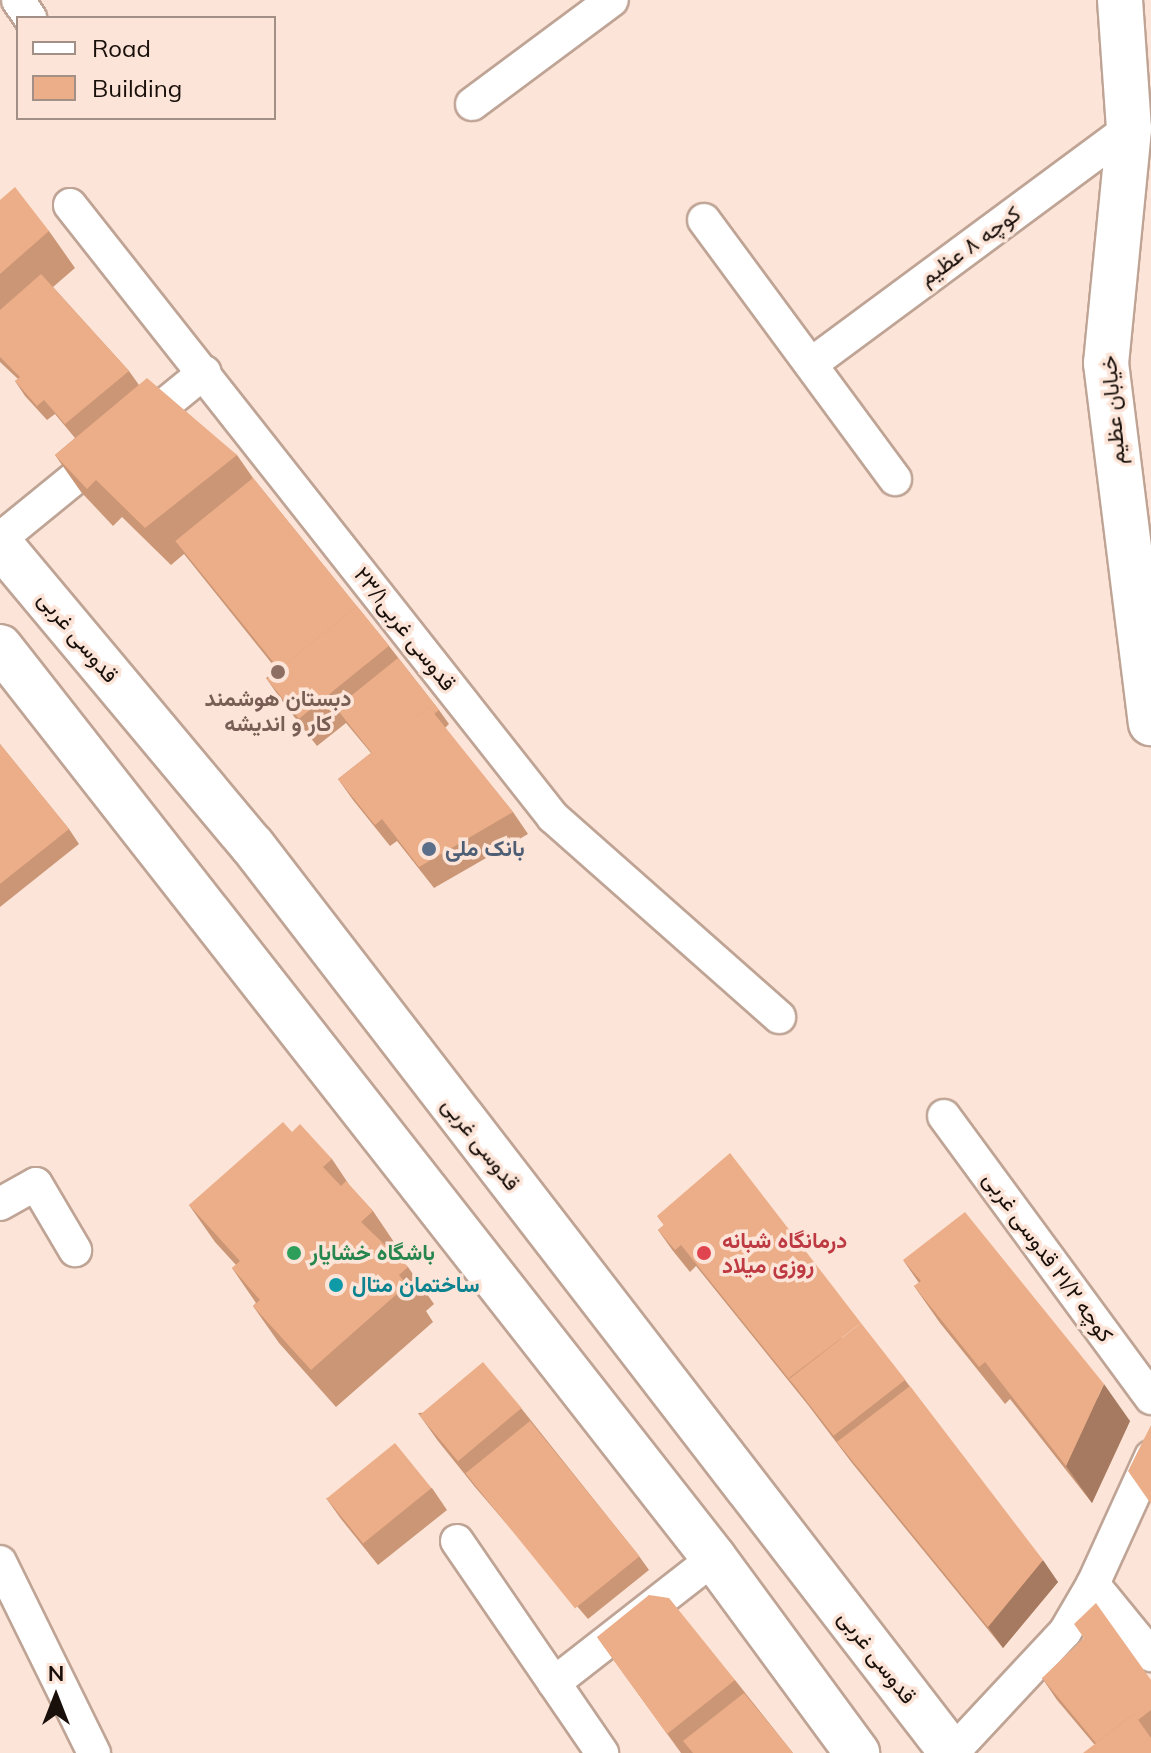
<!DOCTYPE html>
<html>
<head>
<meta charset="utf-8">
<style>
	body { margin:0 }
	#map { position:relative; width:1151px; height:1753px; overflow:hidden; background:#fce5d8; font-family:Mulish,Vazirmatn,sans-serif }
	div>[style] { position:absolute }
	.roads { filter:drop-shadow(2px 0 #bfa495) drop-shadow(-2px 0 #bfa495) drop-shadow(0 2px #bfa495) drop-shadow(0 -2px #bfa495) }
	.street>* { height:32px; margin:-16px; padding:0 16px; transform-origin:16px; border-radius:16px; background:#fff }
	.secondary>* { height:44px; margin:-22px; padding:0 22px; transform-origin:22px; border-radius:22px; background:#fff }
	.wall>* { inset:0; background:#cb9676 }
	.shaded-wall>* { inset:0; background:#a57a60 }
	.building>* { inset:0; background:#ecae89; transform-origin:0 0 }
	.dots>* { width:22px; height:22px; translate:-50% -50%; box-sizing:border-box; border:4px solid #fce5d8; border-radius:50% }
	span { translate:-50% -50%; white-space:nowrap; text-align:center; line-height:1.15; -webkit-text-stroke:7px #fce5d8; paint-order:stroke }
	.street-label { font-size:22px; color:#1a100b }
	.education-label { font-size:22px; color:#785e54; font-weight:700 }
	.service-label { font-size:22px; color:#4e5e75; font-weight:700 }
	.left { translate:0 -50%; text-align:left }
	.health-label { font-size:22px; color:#be3a42; font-weight:700 }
	.leisure-label { font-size:22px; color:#27864d; font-weight:700 }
	.culture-label { font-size:22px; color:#0d838f; font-weight:700 }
	.legend { position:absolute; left:16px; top:16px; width:260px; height:104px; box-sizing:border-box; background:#fce5d8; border:2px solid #a29086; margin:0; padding:10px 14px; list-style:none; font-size:24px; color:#1a100b }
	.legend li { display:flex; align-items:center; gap:16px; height:40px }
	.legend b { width:40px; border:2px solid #a29086 }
	.north { position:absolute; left:16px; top:1657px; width:80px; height:80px; -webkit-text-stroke:6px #fce5d8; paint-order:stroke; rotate:0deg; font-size:22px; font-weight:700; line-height:32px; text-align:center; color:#1a100b }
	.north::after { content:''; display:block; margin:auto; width:28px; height:36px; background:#1a100b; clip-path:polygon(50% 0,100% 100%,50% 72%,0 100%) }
</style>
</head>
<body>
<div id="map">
	<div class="roads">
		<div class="street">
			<i style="left:18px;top:0;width:22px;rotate:56deg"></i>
			<i style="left:472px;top:104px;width:174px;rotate:-36.6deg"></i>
			<i style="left:70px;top:205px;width:780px;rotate:51.72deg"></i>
			<i style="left:553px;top:817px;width:302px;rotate:41.5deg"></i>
			<i style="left:704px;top:220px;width:322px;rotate:53.6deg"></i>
			<i style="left:811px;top:364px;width:395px;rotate:-36.5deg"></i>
			<i style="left:0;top:539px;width:264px;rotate:-39.2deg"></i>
			<i style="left:944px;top:1116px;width:350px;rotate:53.7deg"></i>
			<i style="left:0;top:1204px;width:41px;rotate:-29.1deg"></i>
			<i style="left:36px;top:1184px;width:77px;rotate:59.4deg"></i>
			<i style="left:457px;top:1541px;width:257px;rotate:55.6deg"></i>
			<i style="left:0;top:1562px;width:213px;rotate:63.8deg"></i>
			<i style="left:1093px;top:1584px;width:92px;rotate:50.8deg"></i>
			<i style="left:554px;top:1683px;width:203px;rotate:-38deg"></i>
			<i style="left:952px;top:1753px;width:166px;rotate:-47deg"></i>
			<i style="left:1065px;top:1632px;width:56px;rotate:-59.7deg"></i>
			<i style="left:1093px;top:1584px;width:140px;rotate:-65.5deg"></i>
		</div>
		<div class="secondary">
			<i style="left:1120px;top:0;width:129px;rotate:86deg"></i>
			<i style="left:1129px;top:129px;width:235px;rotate:95.6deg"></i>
			<i style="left:1106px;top:363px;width:363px;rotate:82.9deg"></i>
			<i style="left:0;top:544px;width:393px;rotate:50.1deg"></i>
			<i style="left:252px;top:845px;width:1147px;rotate:52.37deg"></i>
			<i style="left:0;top:647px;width:1157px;rotate:51.91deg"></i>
			<i style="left:714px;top:1558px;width:242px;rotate:53.7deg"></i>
		</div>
	</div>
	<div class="wall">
		<i style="clip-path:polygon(0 200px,49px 231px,75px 268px,53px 287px,129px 371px,139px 385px,237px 455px,253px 478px,389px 646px,439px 710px,449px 724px,445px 728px,513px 812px,528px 834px,434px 888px,397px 841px,390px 846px,353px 800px,338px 779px,371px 753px,346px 723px,317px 746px,285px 705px,266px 678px,277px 670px,184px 554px,171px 565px,122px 517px,113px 526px,81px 492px,55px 455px,75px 438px,55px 414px,47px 420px,25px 396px,15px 381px,18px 379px,0 362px)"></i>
		<i style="clip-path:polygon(0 744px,69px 829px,79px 844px,0 907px)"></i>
		<i style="clip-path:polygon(292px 1132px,332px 1159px,350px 1186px,373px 1211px,398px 1248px,393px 1253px,408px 1267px,434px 1304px,426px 1311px,433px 1322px,336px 1407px,279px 1343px,253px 1306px,256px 1303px,232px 1268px,236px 1265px,215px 1242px,189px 1205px)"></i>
		<i style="clip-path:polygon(657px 1216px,905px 1380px,1058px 1582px,1003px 1648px,852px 1463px,808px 1405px,696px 1266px,690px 1272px,673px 1251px,658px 1230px,664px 1225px)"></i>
		<i style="clip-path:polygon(903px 1260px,1130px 1421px,1092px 1503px,1010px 1399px,1005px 1404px,940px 1323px,914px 1286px,919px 1283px)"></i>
		<i style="clip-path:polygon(521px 1408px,639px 1556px,649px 1570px,588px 1619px,475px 1487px,438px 1441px,418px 1413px)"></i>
		<i style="clip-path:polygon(432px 1488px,447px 1510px,378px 1565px,341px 1519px,326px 1498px)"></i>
		<i style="clip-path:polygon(597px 1637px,735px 1680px,793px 1753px,681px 1753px)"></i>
		<i style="clip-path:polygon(1042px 1678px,1151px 1680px,1151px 1753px,1094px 1744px,1057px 1700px)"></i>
	</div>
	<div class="shaded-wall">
		<i style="clip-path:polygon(1104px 1384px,1130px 1421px,1092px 1503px,1066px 1466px)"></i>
		<i style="clip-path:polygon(1043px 1560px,1058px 1582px,1003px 1648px,988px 1627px)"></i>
	</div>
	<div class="building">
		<i style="clip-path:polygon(15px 187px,49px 231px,0 274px,0 200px)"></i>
		<i style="clip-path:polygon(41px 274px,129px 371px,65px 424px,44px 400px,37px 406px,15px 381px,20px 377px,0 357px,0 310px)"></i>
		<i style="clip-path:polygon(147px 378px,237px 455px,145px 528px,96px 480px,87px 489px,55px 455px)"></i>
		<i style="left:253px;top:478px;width:165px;height:100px;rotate:51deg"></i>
		<i style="left:357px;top:606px;width:51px;height:116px;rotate:51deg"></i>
		<i style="clip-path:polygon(398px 658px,439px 710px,434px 714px,429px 707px,372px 753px,336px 708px)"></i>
		<i style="clip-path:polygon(429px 707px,513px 812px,419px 867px,382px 819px,375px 825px,338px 779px)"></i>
		<i style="clip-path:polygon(0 744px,69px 829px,0 884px)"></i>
		<i style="clip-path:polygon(283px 1122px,292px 1132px,300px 1124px,332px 1159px,323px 1167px,341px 1186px,346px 1181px,373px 1211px,361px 1222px,408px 1267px,399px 1275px,407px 1285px,311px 1370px,253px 1306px,260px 1300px,232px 1268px,240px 1261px,189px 1205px)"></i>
		<i style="clip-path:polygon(730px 1153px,861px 1323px,789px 1378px,793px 1384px,681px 1245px,675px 1250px,658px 1230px,664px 1225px,657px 1216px)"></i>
		<i style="clip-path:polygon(965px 1212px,1104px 1384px,1066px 1466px,985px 1362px,979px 1367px,914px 1286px,921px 1281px,903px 1260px)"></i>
		<i style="left:861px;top:1323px;width:72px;height:91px;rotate:52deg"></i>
		<i style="left:483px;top:1362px;width:60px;height:83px;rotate:50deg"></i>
		<i style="clip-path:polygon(910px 1386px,1043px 1560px,988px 1627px,837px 1442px)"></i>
		<i style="left:530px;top:1421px;width:174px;height:83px;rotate:51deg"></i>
		<i style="clip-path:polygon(1151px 1425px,1151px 1504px,1128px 1471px)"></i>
		<i style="left:395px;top:1443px;width:58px;height:88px;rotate:51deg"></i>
		<i style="clip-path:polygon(649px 1595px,669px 1598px,735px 1680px,667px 1734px,597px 1637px)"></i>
		<i style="clip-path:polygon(1096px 1603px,1151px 1680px,1151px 1710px,1138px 1720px,1134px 1714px,1096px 1743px,1042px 1678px,1084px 1638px,1074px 1624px)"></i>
		<i style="clip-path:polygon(744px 1693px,793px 1753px,693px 1753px,683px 1741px)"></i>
		<i style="clip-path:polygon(1134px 1714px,1151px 1738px,1151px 1753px,1083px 1753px)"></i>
	</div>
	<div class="dots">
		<i style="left:278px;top:672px;background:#8d6e63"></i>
		<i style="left:429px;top:849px;background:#5c6f8a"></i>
		<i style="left:294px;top:1253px;background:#2e9e5b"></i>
		<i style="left:704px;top:1253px;background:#e0444e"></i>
		<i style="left:336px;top:1285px;background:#0f9aa8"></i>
	</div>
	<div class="street-label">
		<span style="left:970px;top:246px;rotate:-36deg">کوچه ۸ عظیم</span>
		<span style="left:1113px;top:410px;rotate:-95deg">خیابان عظیم</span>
		<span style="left:405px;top:629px;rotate:52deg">قدوسی غربی۲۳/۱</span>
		<span style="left:78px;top:637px;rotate:50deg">قدوسی غربی</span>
		<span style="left:481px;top:1144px;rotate:52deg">قدوسی غربی</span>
		<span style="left:1048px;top:1257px;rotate:54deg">کوچه ۲۱/۲ قدوسی غربی</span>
		<span style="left:877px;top:1657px;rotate:52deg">قدوسی غربی</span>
	</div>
	<div class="education-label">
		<span style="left:278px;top:711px">دبستان هوشمند<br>کار و اندیشه</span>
	</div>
	<div class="service-label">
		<span class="left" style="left:445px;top:849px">بانک ملی</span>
	</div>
	<div class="health-label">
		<span class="left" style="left:722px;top:1253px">درمانگاه شبانه<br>روزی میلاد</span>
	</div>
	<div class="leisure-label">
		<span class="left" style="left:310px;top:1253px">باشگاه خشایار</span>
	</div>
	<div class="culture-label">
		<span class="left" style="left:352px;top:1285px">ساختمان متال</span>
	</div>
	<ul class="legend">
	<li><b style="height:10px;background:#fff"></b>Road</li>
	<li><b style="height:22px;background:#ecae89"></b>Building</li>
	</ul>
	<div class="north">N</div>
</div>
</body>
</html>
